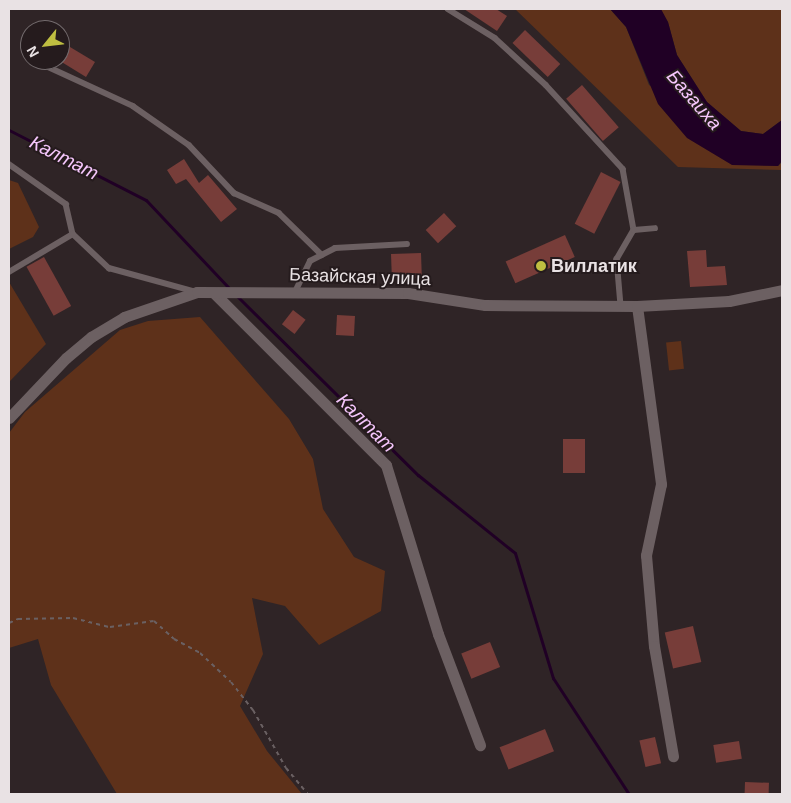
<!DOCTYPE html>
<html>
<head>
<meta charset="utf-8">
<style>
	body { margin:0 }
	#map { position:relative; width:791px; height:803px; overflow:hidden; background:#2f2426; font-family:Helvetica,sans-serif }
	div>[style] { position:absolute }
	.green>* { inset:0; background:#5e311a; transform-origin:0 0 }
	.water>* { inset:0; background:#200025 }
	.stream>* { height:3px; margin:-1.5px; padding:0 1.5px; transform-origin:1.5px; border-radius:1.5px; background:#200025 }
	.building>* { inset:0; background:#773d39; transform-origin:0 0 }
	.path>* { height:2px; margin-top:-1px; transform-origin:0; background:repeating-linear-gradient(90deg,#6a6062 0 4px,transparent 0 8px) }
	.lane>* { height:5.5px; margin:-2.75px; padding:0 2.75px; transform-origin:2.75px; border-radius:2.75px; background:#6c6062 }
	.street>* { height:11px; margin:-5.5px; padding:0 5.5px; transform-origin:5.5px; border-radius:5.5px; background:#6c6062 }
	.dots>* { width:14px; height:14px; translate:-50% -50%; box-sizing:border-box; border:2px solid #251b1d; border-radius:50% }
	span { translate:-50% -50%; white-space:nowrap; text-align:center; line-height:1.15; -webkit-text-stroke:4px #251b1d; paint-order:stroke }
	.poi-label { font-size:18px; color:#e9e2e4; font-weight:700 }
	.left { translate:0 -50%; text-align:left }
	.street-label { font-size:18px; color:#e9e2e4 }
	.water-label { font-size:19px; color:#f5c6fc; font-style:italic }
	.frame { position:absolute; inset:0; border:10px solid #e9e2e4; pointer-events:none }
	.north { position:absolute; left:20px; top:20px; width:50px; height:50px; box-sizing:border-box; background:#251b1d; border:1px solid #736b6d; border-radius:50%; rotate:241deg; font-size:14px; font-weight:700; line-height:20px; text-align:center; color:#e9e2e4 }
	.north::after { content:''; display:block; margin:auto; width:18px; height:22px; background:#bfbe41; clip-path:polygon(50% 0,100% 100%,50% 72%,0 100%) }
</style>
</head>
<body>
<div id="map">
	<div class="green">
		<i style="clip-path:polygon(515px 9px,610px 9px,626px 27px,649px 85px,778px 166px,782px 162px,782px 170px,678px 167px)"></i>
		<i style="clip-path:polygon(659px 9px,782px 9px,782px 120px,763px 134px,741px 131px,707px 102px,677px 55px,668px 22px)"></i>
		<i style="clip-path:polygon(9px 180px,18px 183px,39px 227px,33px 237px,9px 249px)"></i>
		<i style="clip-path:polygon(9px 282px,46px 344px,9px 382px)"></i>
		<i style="clip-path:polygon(200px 317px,289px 419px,313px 459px,323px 509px,354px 557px,385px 571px,381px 611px,319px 645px,285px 606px,252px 598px,263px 654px,240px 706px,267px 751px,302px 794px,117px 794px,51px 685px,38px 639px,9px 648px,9px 433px,25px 412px,120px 330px,148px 321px)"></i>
		<i style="left:681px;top:341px;width:28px;height:15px;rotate:84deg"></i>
	</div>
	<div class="water">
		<i style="clip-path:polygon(610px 9px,661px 9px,668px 22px,677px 55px,707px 102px,741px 131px,763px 134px,782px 120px,782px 161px,778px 166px,732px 165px,687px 138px,658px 104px,626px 27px)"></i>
	</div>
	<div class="stream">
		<i style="left:9px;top:130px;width:154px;rotate:27.1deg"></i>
		<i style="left:146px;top:200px;width:122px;rotate:46.7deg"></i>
		<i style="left:236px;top:295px;width:256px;rotate:44.7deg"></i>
		<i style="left:418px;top:475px;width:124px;rotate:38.8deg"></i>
		<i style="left:515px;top:553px;width:131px;rotate:73.1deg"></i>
		<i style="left:553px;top:678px;width:139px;rotate:56.8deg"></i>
	</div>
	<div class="building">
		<i style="clip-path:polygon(464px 9px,496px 9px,507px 16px,497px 31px)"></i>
		<i style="left:525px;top:30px;width:49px;height:18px;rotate:44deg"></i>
		<i style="clip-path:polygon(60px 41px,95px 62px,86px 77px,60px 61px)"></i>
		<i style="left:582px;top:85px;width:56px;height:21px;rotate:49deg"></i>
		<i style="clip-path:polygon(184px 159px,199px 183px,208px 175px,237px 209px,221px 222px,186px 179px,176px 184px,167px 170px)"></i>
		<i style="left:601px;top:172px;width:22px;height:58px;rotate:27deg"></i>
		<i style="left:444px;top:213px;width:18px;height:25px;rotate:47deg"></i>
		<i style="left:565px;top:235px;width:24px;height:65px;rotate:66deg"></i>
		<i style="clip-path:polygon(706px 250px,707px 267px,725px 266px,727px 285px,690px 287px,687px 251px)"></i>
		<i style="left:421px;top:253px;width:25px;height:30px;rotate:88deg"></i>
		<i style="left:44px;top:257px;width:56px;height:20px;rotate:61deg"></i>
		<i style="left:293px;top:310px;width:16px;height:18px;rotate:38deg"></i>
		<i style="left:337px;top:315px;width:18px;height:20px;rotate:3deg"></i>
		<i style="left:563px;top:439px;width:22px;height:34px"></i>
		<i style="left:693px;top:626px;width:37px;height:29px;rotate:77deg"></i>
		<i style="left:490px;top:642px;width:27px;height:31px;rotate:68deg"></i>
		<i style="left:545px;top:729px;width:24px;height:49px;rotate:68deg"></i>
		<i style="left:655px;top:737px;width:27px;height:16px;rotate:77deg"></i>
		<i style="left:739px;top:741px;width:18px;height:26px;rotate:81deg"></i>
		<i style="left:745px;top:782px;width:24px;height:12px;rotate:2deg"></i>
	</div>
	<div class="path">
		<i style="left:9px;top:623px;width:10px;rotate:-24deg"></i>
		<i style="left:18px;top:619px;width:55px;rotate:-1deg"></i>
		<i style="left:73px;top:618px;width:38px;rotate:14deg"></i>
		<i style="left:110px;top:627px;width:44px;rotate:-7.8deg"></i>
		<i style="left:154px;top:621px;width:27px;rotate:42deg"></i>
		<i style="left:174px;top:639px;width:30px;rotate:28deg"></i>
		<i style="left:200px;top:653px;width:42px;rotate:43.1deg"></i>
		<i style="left:231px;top:682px;width:36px;rotate:52deg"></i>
		<i style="left:253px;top:710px;width:67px;rotate:60.4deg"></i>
		<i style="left:286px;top:768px;width:34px;rotate:50deg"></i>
	</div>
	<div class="lane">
		<i style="left:448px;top:9px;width:55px;rotate:31.7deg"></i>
		<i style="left:495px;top:38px;width:69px;rotate:42.7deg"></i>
		<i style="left:546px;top:85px;width:114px;rotate:47.5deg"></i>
		<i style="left:623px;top:169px;width:62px;rotate:79.8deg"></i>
		<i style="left:634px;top:230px;width:34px;rotate:120deg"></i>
		<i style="left:617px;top:259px;width:47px;rotate:85.1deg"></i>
		<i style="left:44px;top:65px;width:98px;rotate:24.7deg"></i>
		<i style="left:133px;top:106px;width:68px;rotate:34.9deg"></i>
		<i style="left:189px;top:145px;width:66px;rotate:46.8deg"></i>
		<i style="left:234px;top:193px;width:49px;rotate:24deg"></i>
		<i style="left:279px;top:213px;width:60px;rotate:44.3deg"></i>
		<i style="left:9px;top:164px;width:70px;rotate:35.1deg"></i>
		<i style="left:66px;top:204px;width:31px;rotate:77deg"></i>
		<i style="left:634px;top:230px;width:21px;rotate:-5deg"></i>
		<i style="left:9px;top:272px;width:74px;rotate:-30.7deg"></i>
		<i style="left:73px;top:234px;width:50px;rotate:43.4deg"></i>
		<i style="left:109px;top:268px;width:87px;rotate:15.3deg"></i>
		<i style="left:295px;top:292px;width:34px;rotate:-64deg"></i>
		<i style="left:310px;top:261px;width:28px;rotate:-27deg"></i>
		<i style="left:335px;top:248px;width:72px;rotate:-3.2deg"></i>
	</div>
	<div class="street">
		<i style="left:215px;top:294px;width:242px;rotate:45deg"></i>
		<i style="left:386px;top:465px;width:177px;rotate:72.9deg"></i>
		<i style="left:438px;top:634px;width:119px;rotate:69.3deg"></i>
		<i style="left:637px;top:306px;width:180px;rotate:82.3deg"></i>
		<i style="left:661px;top:484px;width:73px;rotate:101.9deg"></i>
		<i style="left:646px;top:555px;width:91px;rotate:85deg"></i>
		<i style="left:654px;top:646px;width:112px;rotate:80.2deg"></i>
		<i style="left:9px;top:418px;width:83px;rotate:-46.5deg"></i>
		<i style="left:66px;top:358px;width:33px;rotate:-40deg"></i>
		<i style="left:91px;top:337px;width:39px;rotate:-31deg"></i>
		<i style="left:124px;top:317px;width:77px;rotate:-18.9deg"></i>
		<i style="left:197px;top:292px;width:211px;rotate:0.3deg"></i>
		<i style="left:408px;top:293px;width:78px;rotate:8.9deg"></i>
		<i style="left:485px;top:305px;width:152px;rotate:0.4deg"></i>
		<i style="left:637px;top:306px;width:92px;rotate:-3.1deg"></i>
		<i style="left:729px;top:301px;width:54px;rotate:-11.7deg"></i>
	</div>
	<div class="dots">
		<i style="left:541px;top:266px;background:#bfbe41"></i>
	</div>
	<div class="poi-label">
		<span class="left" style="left:551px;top:266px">Виллатик</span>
	</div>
	<div class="street-label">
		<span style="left:360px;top:277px;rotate:2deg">Базайская улица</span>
	</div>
	<div class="water-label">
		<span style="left:694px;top:100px;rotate:49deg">Базаиха</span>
		<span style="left:64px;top:158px;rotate:27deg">Калтат</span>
		<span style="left:366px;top:423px;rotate:45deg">Калтат</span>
	</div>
	<div class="frame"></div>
	<div class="north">N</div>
</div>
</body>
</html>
